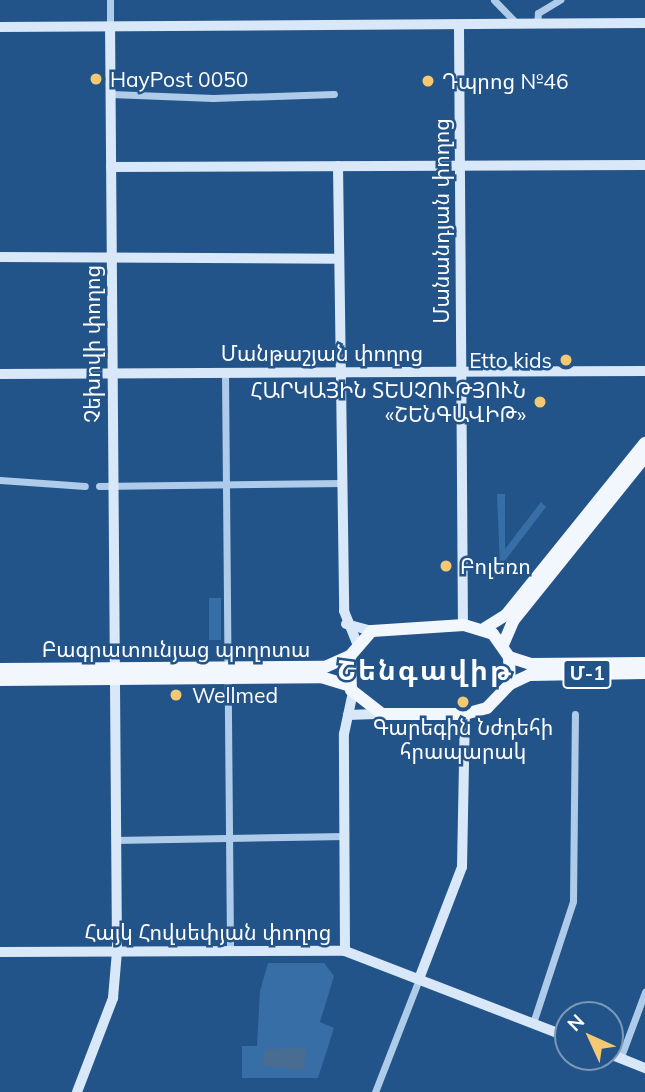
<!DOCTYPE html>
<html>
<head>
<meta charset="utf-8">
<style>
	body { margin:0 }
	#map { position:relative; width:645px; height:1092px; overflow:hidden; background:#235489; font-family:Mulish,"Noto Sans Armenian",sans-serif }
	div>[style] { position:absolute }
	.green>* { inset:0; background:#376ea6; transform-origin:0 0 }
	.water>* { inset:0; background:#496c91 }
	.street>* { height:7px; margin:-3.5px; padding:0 3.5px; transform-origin:3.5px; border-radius:3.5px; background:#aeccea }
	.secondary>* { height:10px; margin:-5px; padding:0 5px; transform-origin:5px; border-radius:5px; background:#d9e8f8 }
	.primary>* { height:12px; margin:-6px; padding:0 6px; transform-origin:6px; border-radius:6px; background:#f2f7fe }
	.dots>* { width:19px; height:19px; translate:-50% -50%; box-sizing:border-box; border:4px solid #235489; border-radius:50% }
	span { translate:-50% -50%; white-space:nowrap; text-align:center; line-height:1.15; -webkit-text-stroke:5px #235489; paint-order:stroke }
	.shield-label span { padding:2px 5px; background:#235489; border:2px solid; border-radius:5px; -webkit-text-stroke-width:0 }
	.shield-label { font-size:19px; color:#fff; font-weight:700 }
	.poi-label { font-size:21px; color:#fff }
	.left { translate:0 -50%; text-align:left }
	.right { translate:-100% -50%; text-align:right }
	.street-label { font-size:21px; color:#fff }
	.district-label { font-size:28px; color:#fff; font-weight:700; letter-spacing:2px }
	.north { position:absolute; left:554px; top:1001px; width:70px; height:70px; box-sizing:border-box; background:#235489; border:2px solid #7b98b8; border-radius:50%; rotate:315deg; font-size:19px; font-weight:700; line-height:28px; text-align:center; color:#fff }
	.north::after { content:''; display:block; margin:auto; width:24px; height:32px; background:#f5c971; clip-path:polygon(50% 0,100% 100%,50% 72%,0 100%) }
</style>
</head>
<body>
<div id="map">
	<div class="green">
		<i style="clip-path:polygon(497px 494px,505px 494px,505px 549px,541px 502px,546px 507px,500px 567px)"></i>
		<i style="left:221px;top:598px;width:42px;height:12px;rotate:90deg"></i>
		<i style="clip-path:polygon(268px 963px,324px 963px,334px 976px,320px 1022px,334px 1028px,318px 1078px,242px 1078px,242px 1046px,257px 1046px,260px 991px)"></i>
	</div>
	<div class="water">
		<i style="clip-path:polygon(306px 1048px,304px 1070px,262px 1066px,265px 1049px)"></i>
	</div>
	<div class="street">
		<i style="left:110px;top:0;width:27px;rotate:90deg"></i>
		<i style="left:494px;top:0;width:33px;rotate:46deg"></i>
		<i style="left:537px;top:24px;width:11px;rotate:-85deg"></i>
		<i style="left:538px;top:13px;width:26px;rotate:-31deg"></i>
		<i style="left:111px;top:94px;width:102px;rotate:2.2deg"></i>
		<i style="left:213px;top:98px;width:121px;rotate:-1.9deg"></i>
		<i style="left:225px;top:373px;width:578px;rotate:89.5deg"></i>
		<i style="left:0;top:480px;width:85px;rotate:4deg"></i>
		<i style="left:99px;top:486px;width:244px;rotate:-0.7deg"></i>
		<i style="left:115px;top:840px;width:230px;rotate:-1deg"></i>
		<i style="left:533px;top:1023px;width:128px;rotate:-71.8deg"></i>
		<i style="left:573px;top:901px;width:187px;rotate:-89.4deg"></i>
		<i style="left:620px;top:1059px;width:72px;rotate:-69.5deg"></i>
		<i style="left:375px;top:1092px;width:121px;rotate:-68.7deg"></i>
	</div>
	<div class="secondary">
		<i style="left:0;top:27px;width:645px;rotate:-0.36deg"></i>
		<i style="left:459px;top:28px;width:597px;rotate:89.62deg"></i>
		<i style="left:338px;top:166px;width:445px;rotate:89.2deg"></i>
		<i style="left:344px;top:611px;width:35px;rotate:68deg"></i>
		<i style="left:111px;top:167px;width:534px;rotate:-0.21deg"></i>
		<i style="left:0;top:257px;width:338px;rotate:0.3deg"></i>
		<i style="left:0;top:374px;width:645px;rotate:-0.27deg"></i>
		<i style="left:346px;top:624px;width:27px;rotate:15deg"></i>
		<i style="left:348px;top:715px;width:34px;rotate:-2deg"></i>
		<i style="left:345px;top:951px;width:217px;rotate:-90.3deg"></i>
		<i style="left:344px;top:734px;width:43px;rotate:-77.9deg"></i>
		<i style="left:0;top:952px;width:345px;rotate:-0.2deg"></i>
		<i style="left:345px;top:951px;width:239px;rotate:21.1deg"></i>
		<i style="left:419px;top:979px;width:120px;rotate:-69deg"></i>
		<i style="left:462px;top:867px;width:153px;rotate:-88.9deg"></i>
		<i style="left:610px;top:1054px;width:38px;rotate:22deg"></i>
		<i style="left:77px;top:1092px;width:101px;rotate:-69deg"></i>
		<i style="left:113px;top:998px;width:47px;rotate:-85.1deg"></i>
		<i style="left:117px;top:951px;width:924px;rotate:-90.43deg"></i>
	</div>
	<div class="primary">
		<i style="left:464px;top:625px;width:30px;rotate:17deg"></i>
		<i style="left:493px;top:634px;width:28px;rotate:55deg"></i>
		<i style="left:509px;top:657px;width:27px;rotate:88deg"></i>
		<i style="left:510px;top:684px;width:33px;rotate:134deg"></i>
		<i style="left:487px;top:708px;width:23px;rotate:165deg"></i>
		<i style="left:465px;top:714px;width:83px;rotate:180deg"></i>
		<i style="left:382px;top:714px;width:39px;rotate:-142deg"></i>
		<i style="left:351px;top:690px;width:34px;rotate:-92deg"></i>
		<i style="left:350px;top:656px;width:33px;rotate:-49deg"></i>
		<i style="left:372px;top:631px;width:92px;rotate:-3.7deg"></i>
		<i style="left:485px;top:628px;width:25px;rotate:-32deg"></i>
		<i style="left:506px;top:615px;width:221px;rotate:-51.1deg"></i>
		<i style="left:503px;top:645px;width:26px;rotate:-67deg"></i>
		<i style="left:513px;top:621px;width:211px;rotate:-51.2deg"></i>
		<i style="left:509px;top:657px;width:22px;rotate:18deg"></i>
		<i style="left:530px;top:664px;width:115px;rotate:-0.5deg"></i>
		<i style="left:0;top:669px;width:325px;rotate:-0.4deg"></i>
		<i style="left:325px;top:667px;width:27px;rotate:-24deg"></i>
		<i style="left:0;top:680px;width:321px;rotate:-0.5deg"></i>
		<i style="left:321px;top:677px;width:30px;rotate:17deg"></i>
		<i style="left:510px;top:684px;width:21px;rotate:-25deg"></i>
		<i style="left:529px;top:675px;width:116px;rotate:-1deg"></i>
	</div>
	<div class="dots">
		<i style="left:96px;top:79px;background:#f5c971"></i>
		<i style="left:428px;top:81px;background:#f5c971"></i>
		<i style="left:566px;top:360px;background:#f5c971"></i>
		<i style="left:540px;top:402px;background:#f5c971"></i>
		<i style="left:446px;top:566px;background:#f5c971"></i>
		<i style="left:176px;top:695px;background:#f5c971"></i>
		<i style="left:463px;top:702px;background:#f5c971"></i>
	</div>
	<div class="shield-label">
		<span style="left:587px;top:674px">Մ-1</span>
	</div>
	<div class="poi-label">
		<span class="left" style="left:110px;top:79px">HayPost 0050</span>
		<span class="left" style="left:442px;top:81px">Դպրոց №46</span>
		<span class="right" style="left:552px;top:360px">Etto kids</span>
		<span class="right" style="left:526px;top:402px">ՀԱՐԿԱՅԻՆ ՏԵՍՉՈՒԹՅՈՒՆ<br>«ՇԵՆԳԱՎԻԹ»</span>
		<span class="left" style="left:460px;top:566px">Բոլեռո</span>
		<span class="left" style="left:192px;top:695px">Wellmed</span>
		<span style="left:463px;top:739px">Գարեգին Նժդեհի<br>հրապարակ</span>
	</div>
	<div class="street-label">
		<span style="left:441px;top:221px;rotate:-90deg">Մանանդյան փողոց</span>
		<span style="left:92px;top:344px;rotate:-90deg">Չեխովի փողոց</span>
		<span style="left:322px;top:353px">Մանթաշյան փողոց</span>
		<span style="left:176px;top:649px">Բագրատունյաց պողոտա</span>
		<span style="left:208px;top:932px">Հայկ Հովսեփյան փողոց</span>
	</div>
	<div class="district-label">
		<span style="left:425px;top:670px">Շենգավիթ</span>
	</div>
	<div class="north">N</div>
</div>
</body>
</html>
